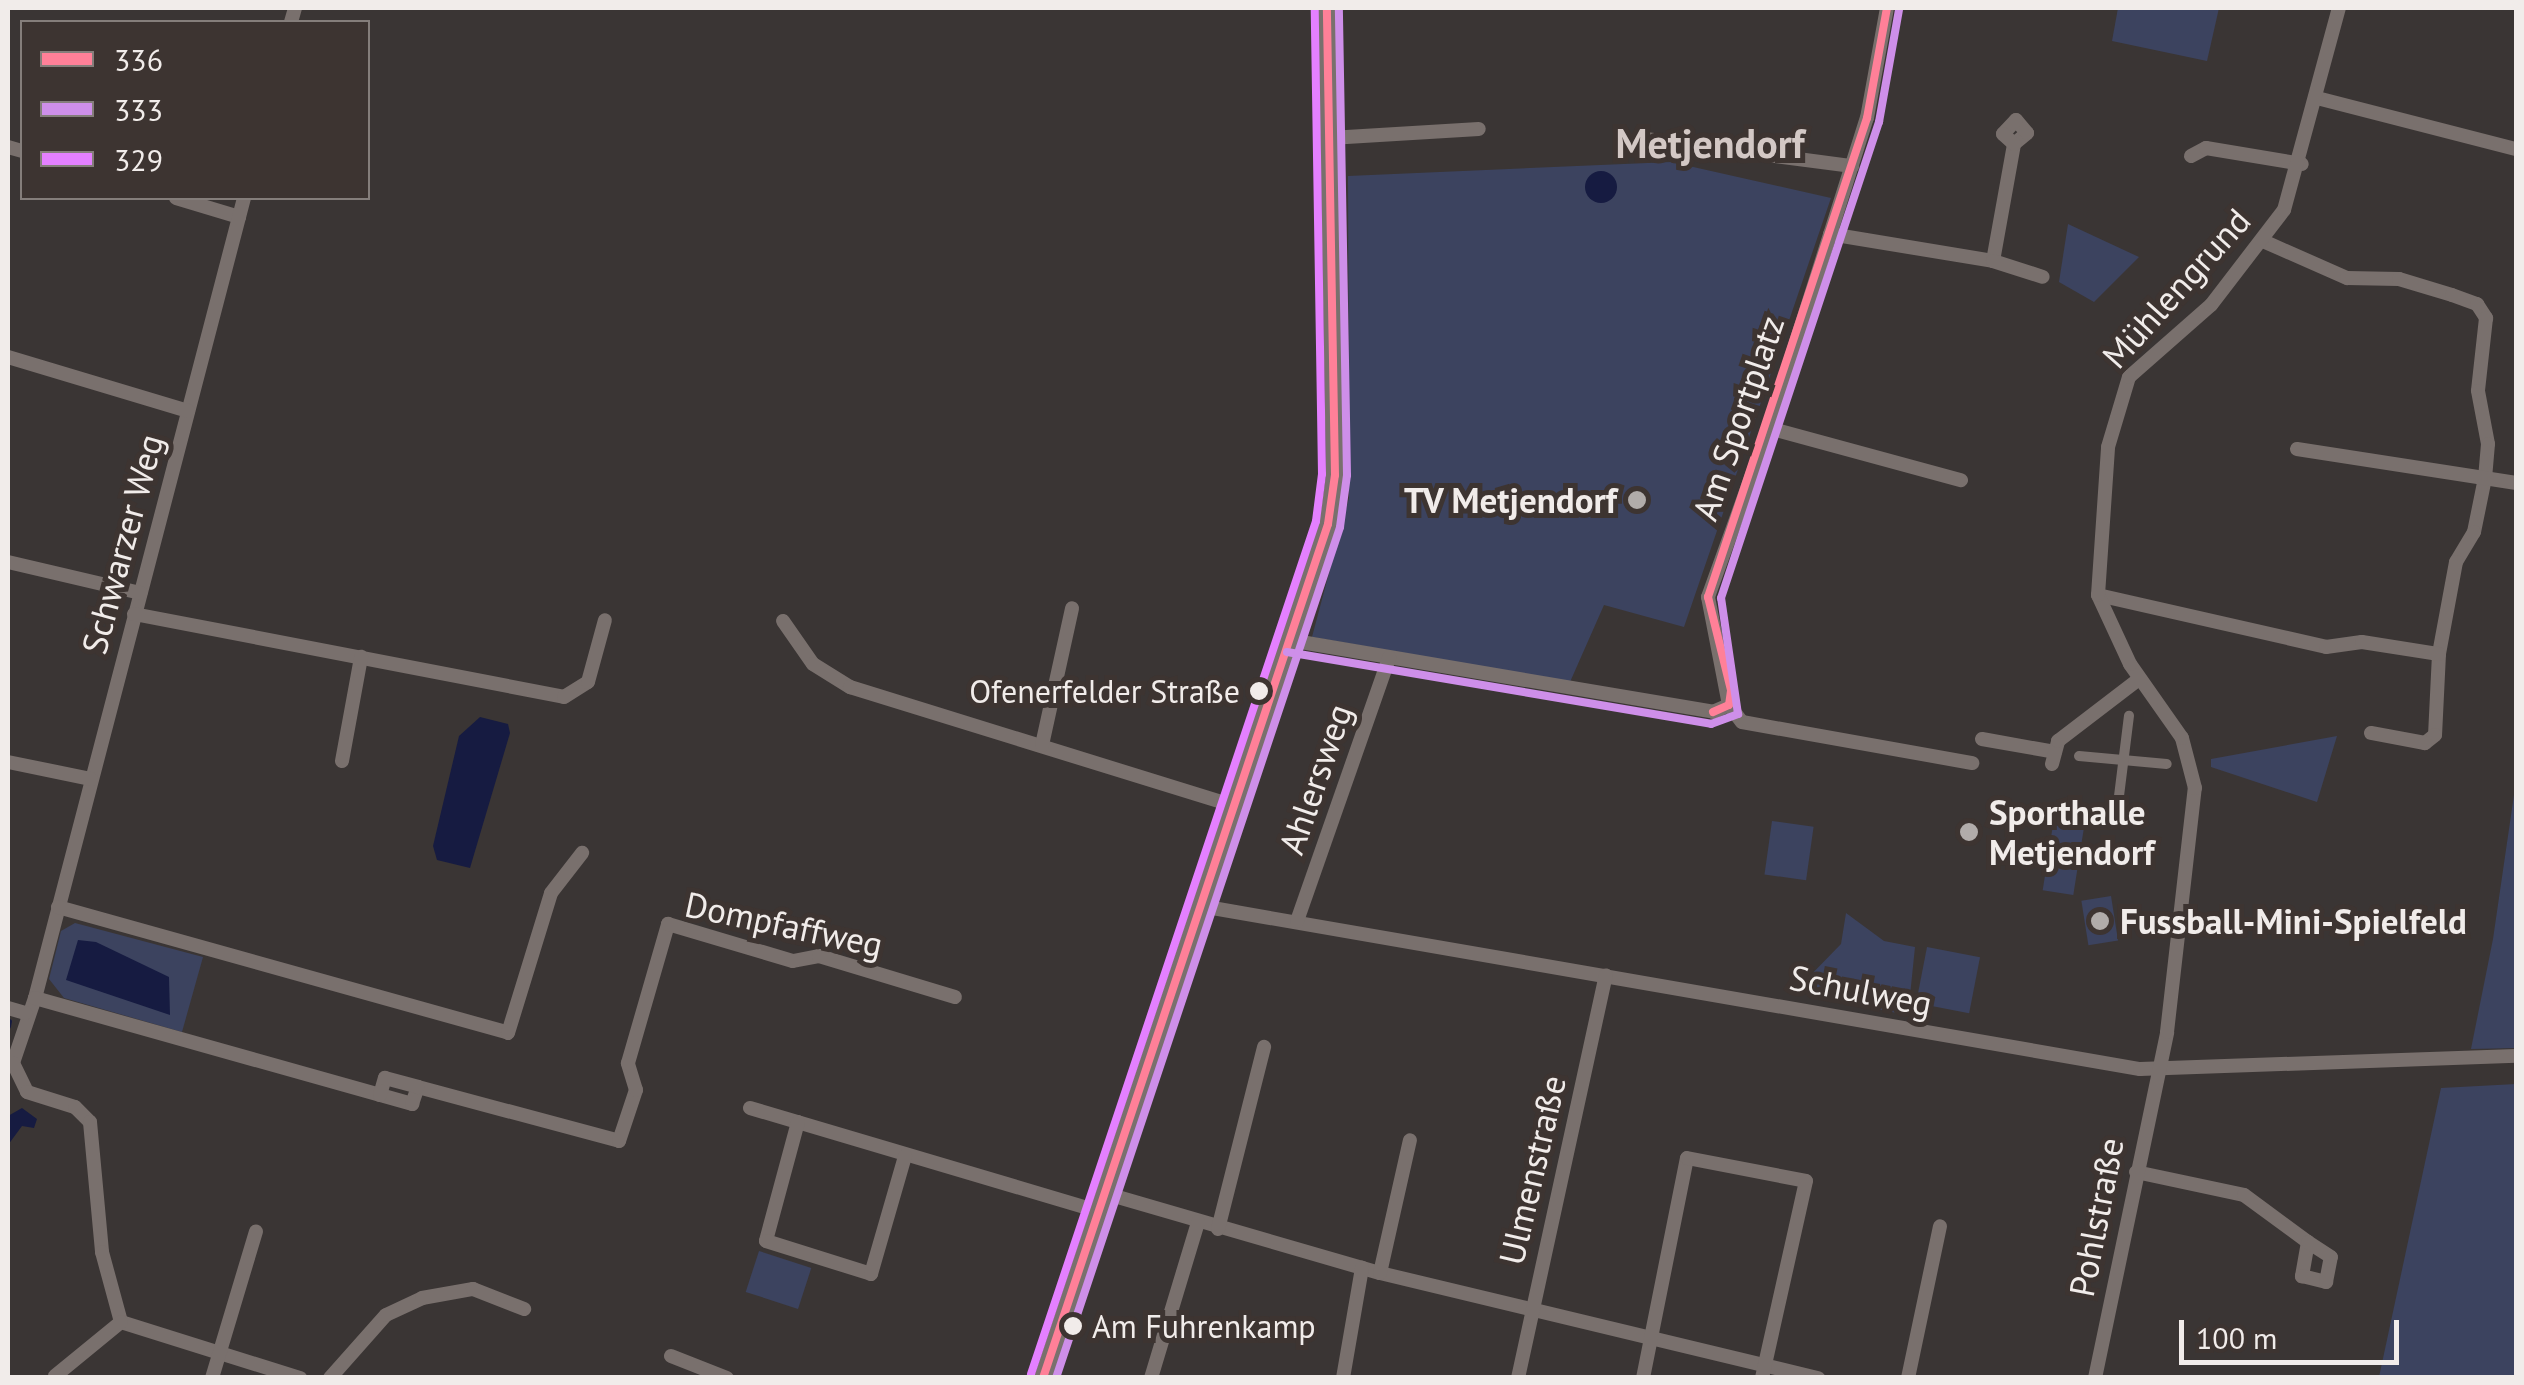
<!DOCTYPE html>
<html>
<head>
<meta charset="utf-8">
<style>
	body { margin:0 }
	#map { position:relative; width:2524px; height:1385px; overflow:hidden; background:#3a3534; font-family:"PT Sans",sans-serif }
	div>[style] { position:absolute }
	.green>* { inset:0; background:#3c435f; transform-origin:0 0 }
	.water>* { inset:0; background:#161b41 }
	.round { border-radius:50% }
	.stream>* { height:5px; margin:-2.5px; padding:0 2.5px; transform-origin:2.5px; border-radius:2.5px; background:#161b41 }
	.pedestrian>* { height:10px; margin:-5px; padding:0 5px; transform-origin:5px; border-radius:5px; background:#79706d }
	.minor>* { height:14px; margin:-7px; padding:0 7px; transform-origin:7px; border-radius:7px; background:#79706d }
	.tertiary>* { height:18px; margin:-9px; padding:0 9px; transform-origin:9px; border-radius:9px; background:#79706d }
	.bus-1>* { height:8px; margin:-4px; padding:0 4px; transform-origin:4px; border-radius:4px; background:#ff8098 }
	.bus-2>* { height:8px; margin:-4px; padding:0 4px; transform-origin:4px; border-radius:4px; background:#ce8fe9 }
	.bus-3>* { height:8px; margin:-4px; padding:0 4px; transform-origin:4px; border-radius:4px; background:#e480ff }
	.dots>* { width:28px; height:28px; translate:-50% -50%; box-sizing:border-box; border:5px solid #3d3431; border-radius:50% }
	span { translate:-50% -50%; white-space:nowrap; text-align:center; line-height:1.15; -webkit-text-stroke:10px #3d3431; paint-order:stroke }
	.bus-label { font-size:32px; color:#f1ecea }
	.right { translate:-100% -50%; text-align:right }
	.left { translate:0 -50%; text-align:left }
	.street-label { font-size:35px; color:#f1ecea }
	.poi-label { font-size:35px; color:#f1ecea; font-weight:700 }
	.quarter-label { font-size:40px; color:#d3c8c5; font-weight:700 }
	.frame { position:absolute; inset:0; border:10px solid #f1ecea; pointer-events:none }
	.legend { position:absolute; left:20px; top:20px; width:350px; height:180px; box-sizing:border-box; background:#3d3431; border:2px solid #857e7b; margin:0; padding:12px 18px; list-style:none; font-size:30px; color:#f1ecea }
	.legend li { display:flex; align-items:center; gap:20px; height:50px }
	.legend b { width:50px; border:2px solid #857e7b }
	.scale { position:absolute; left:2179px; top:1320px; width:220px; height:45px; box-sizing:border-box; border:5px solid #f1ecea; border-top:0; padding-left:12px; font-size:30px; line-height:35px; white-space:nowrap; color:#f1ecea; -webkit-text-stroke:8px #3d3431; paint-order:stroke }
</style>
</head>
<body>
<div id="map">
	<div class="green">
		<i style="clip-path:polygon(2118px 8px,2219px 8px,2207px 61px,2112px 41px)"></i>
		<i style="clip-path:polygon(1671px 162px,1831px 198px,1684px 627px,1604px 605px,1570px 682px,1312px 637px,1349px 498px,1348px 176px)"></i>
		<i style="clip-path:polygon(2068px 224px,2139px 257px,2094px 302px,2059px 282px)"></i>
		<i style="clip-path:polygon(2337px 736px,2317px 802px,2211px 767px,2211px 759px)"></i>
		<i style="clip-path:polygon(2516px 781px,2516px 1048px,2471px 1049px,2493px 939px)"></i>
		<i style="left:1772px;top:821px;width:42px;height:54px;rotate:8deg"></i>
		<i style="left:2053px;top:825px;width:31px;height:66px;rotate:9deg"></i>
		<i style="left:2111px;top:896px;width:45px;height:30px;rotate:81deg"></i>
		<i style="clip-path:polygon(1846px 913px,1884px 941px,1915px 947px,1908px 1015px,1876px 1009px,1864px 997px,1802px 984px,1841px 944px)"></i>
		<i style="clip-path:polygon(75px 923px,203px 957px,182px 1032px,64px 998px,49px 979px,61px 931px)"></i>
		<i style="left:1927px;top:947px;width:54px;height:57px;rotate:11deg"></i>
		<i style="clip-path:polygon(2516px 1084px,2516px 1377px,2379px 1377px,2441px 1088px)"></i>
		<i style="left:759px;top:1251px;width:55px;height:43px;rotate:18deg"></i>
	</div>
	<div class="water">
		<i class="round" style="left:1585px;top:171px;width:32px;height:32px"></i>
		<i style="clip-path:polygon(480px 717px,508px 724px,510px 733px,470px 868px,437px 860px,433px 846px,459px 736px)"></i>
		<i style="clip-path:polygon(78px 940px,96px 942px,169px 977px,170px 1015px,66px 980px)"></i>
		<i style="clip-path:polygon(22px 1108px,37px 1119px,34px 1128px,22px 1126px,8px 1145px,8px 1116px)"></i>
	</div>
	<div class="stream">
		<i style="left:8px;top:1026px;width:5px;rotate:-79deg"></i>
	</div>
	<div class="pedestrian">
		<i style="left:2079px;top:756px;width:88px;rotate:5.2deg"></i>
		<i style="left:2118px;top:804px;width:89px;rotate:-82.9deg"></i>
	</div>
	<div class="minor">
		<i style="left:291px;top:22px;width:15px;rotate:-74deg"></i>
		<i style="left:2317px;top:98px;width:205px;rotate:14.4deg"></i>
		<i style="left:1330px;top:138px;width:149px;rotate:-3.5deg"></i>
		<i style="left:1646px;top:139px;width:208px;rotate:7.5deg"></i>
		<i style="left:8px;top:147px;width:15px;rotate:16deg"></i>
		<i style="left:2191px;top:156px;width:17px;rotate:-28deg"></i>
		<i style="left:2206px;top:148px;width:97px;rotate:9.5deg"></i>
		<i style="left:176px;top:198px;width:66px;rotate:16.8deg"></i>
		<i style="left:244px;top:198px;width:827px;rotate:104.64deg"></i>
		<i style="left:35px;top:998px;width:69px;rotate:108.7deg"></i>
		<i style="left:13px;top:1063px;width:32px;rotate:64deg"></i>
		<i style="left:27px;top:1092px;width:50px;rotate:17.4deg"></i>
		<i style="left:75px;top:1107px;width:21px;rotate:45deg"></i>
		<i style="left:90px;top:1122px;width:131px;rotate:84.7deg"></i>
		<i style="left:102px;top:1252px;width:73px;rotate:74.8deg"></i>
		<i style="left:121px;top:1322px;width:188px;rotate:17.4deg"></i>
		<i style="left:1830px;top:234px;width:165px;rotate:9.4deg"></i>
		<i style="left:1993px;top:261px;width:119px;rotate:-79.8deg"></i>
		<i style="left:2014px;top:144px;width:17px;rotate:-40deg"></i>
		<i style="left:2027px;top:133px;width:17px;rotate:-130deg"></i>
		<i style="left:2016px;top:120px;width:19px;rotate:133deg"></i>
		<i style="left:2003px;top:134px;width:15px;rotate:42deg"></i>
		<i style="left:2263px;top:241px;width:92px;rotate:23.8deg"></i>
		<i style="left:2347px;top:278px;width:52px;rotate:1.1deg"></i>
		<i style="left:2399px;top:279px;width:55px;rotate:16.8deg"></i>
		<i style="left:2452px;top:295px;width:27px;rotate:20deg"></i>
		<i style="left:2477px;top:304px;width:17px;rotate:57deg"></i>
		<i style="left:2486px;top:318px;width:73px;rotate:96.3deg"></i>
		<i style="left:2478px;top:391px;width:54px;rotate:79.3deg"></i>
		<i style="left:2488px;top:444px;width:34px;rotate:95deg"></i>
		<i style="left:2485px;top:478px;width:55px;rotate:101.5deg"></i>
		<i style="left:2474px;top:532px;width:35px;rotate:121deg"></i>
		<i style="left:2456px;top:562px;width:94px;rotate:100.5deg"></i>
		<i style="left:2439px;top:654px;width:81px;rotate:92.8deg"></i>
		<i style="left:2435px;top:735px;width:13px;rotate:141deg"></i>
		<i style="left:2425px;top:743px;width:55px;rotate:-169.5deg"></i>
		<i style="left:1993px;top:261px;width:52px;rotate:17.7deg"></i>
		<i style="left:8px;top:357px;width:188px;rotate:16.7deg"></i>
		<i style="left:1769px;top:428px;width:199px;rotate:15.2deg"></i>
		<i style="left:2297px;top:449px;width:222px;rotate:8.8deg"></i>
		<i style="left:8px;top:562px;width:136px;rotate:13.2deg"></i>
		<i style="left:2098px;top:595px;width:234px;rotate:12.8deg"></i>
		<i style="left:2326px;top:647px;width:36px;rotate:-8deg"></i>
		<i style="left:2362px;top:642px;width:78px;rotate:8.9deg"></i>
		<i style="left:134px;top:614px;width:438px;rotate:10.9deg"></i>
		<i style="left:564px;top:697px;width:28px;rotate:-32deg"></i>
		<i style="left:588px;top:682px;width:64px;rotate:-74.7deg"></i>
		<i style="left:783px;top:621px;width:52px;rotate:55.1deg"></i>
		<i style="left:813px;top:664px;width:44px;rotate:31.9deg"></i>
		<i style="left:850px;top:687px;width:403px;rotate:17.2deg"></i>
		<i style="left:1289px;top:640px;width:430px;rotate:9.6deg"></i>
		<i style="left:1713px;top:712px;width:17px;rotate:-24deg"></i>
		<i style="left:1729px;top:705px;width:110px;rotate:-101deg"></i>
		<i style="left:1708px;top:597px;width:180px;rotate:-70.2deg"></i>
		<i style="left:1769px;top:428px;width:325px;rotate:-72.5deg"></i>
		<i style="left:1867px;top:118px;width:112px;rotate:-79.7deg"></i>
		<i style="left:1729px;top:705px;width:21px;rotate:53deg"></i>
		<i style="left:1742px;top:722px;width:234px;rotate:10.1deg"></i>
		<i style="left:1982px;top:739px;width:74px;rotate:10.1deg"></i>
		<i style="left:1042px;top:745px;width:140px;rotate:-77.6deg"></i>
		<i style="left:342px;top:761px;width:106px;rotate:-79.6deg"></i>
		<i style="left:8px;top:762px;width:85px;rotate:11.6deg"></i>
		<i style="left:2052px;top:764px;width:24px;rotate:-75deg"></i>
		<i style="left:2058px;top:741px;width:102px;rotate:-37.4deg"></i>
		<i style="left:1201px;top:906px;width:953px;rotate:9.85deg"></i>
		<i style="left:2140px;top:1069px;width:376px;rotate:-2deg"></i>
		<i style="left:58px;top:907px;width:467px;rotate:15.6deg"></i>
		<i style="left:508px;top:1033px;width:146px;rotate:-72.9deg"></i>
		<i style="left:551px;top:893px;width:51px;rotate:-52.2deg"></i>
		<i style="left:1297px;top:921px;width:279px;rotate:-70.7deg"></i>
		<i style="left:35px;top:998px;width:392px;rotate:15.7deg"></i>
		<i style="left:412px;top:1104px;width:18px;rotate:-71deg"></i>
		<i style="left:418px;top:1087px;width:208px;rotate:15deg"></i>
		<i style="left:619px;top:1141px;width:54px;rotate:-71.6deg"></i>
		<i style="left:636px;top:1090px;width:28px;rotate:-107deg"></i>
		<i style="left:628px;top:1063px;width:145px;rotate:-73.9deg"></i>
		<i style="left:668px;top:924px;width:130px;rotate:16.5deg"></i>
		<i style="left:793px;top:961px;width:26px;rotate:-11deg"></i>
		<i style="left:819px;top:956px;width:142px;rotate:16.8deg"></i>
		<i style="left:8px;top:1008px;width:18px;rotate:16deg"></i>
		<i style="left:380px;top:1095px;width:18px;rotate:-74deg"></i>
		<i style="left:385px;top:1078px;width:34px;rotate:15deg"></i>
		<i style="left:750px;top:1108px;width:363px;rotate:16.5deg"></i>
		<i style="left:798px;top:1122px;width:123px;rotate:105.1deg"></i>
		<i style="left:766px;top:1241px;width:110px;rotate:17.4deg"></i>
		<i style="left:871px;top:1274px;width:123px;rotate:-73.9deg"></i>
		<i style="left:2136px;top:1172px;width:110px;rotate:12deg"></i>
		<i style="left:2244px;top:1195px;width:79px;rotate:36.3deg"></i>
		<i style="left:2308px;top:1242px;width:35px;rotate:100deg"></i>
		<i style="left:2302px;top:1276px;width:25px;rotate:14deg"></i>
		<i style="left:2326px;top:1282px;width:25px;rotate:-79deg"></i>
		<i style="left:2331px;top:1257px;width:27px;rotate:-147deg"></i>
		<i style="left:1104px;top:1193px;width:287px;rotate:16.2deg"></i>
		<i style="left:1380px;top:1273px;width:451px;rotate:13.5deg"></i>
		<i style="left:1218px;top:1229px;width:188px;rotate:-75.8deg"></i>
		<i style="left:1380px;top:1273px;width:136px;rotate:-77.3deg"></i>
		<i style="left:671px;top:1356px;width:60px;rotate:21.4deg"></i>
		<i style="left:55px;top:1376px;width:85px;rotate:-39.3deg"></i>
		<i style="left:212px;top:1378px;width:153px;rotate:-73.3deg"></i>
		<i style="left:330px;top:1378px;width:84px;rotate:-48.4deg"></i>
		<i style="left:386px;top:1315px;width:40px;rotate:-25deg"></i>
		<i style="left:422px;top:1298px;width:52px;rotate:-10deg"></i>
		<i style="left:473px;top:1289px;width:55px;rotate:21.4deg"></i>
		<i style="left:1151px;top:1378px;width:163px;rotate:-73.2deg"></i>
		<i style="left:1343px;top:1378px;width:112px;rotate:-80.2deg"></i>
		<i style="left:1518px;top:1378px;width:412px;rotate:-77.7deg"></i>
		<i style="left:1643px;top:1378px;width:224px;rotate:-78.7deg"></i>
		<i style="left:1687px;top:1158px;width:121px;rotate:10.9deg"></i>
		<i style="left:1806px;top:1181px;width:202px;rotate:102.6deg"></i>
		<i style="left:1908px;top:1378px;width:155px;rotate:-78.1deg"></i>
		<i style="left:2095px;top:1378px;width:353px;rotate:-78.2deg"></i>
		<i style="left:2167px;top:1032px;width:246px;rotate:-83.5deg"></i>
		<i style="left:2195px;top:788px;width:52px;rotate:-104.6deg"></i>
		<i style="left:2182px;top:738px;width:90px;rotate:-125.1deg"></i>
		<i style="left:2130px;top:664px;width:76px;rotate:-114.9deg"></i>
		<i style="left:2098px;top:595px;width:148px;rotate:-86.1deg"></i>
		<i style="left:2108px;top:447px;width:73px;rotate:-73.3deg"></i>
		<i style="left:2129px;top:377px;width:109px;rotate:-41.3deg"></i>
		<i style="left:2211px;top:305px;width:120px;rotate:-52.5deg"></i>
		<i style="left:2284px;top:210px;width:209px;rotate:-74.8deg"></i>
	</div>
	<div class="tertiary">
		<i style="left:1043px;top:1378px;width:900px;rotate:-71.54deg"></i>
		<i style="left:1328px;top:524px;width:49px;rotate:-81.9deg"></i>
		<i style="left:1335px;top:475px;width:467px;rotate:-91deg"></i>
	</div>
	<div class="bus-1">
		<i style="left:1713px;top:712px;width:17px;rotate:-24deg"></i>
		<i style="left:1729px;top:705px;width:15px;rotate:-82deg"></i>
		<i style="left:1731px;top:690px;width:96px;rotate:-103.9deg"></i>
		<i style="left:1708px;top:597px;width:505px;rotate:-71.64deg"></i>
		<i style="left:1867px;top:118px;width:112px;rotate:-79.7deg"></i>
		<i style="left:1043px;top:1378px;width:900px;rotate:-71.54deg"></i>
		<i style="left:1328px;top:524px;width:49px;rotate:-81.9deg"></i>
		<i style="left:1335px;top:475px;width:467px;rotate:-91deg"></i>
	</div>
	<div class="bus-2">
		<i style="left:1287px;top:652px;width:430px;rotate:9.6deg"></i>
		<i style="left:1711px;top:724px;width:29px;rotate:-20deg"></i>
		<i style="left:1738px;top:714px;width:117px;rotate:-98.3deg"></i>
		<i style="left:1721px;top:598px;width:502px;rotate:-71.64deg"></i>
		<i style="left:1879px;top:122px;width:114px;rotate:-79.9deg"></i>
		<i style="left:1056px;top:1378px;width:897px;rotate:-71.54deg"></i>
		<i style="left:1340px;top:527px;width:52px;rotate:-82.3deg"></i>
		<i style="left:1347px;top:475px;width:467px;rotate:-91deg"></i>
	</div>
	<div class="bus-3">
		<i style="left:1031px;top:1374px;width:899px;rotate:-71.52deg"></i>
		<i style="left:1316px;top:521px;width:47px;rotate:-82.7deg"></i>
		<i style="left:1322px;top:474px;width:466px;rotate:-90.9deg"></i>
	</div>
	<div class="dots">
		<i style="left:1637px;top:500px;background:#b1acaa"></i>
		<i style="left:1259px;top:691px;background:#f1ecea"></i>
		<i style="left:1969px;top:832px;background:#b1acaa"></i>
		<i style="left:2100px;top:921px;background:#b1acaa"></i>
		<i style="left:1073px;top:1326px;background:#f1ecea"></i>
	</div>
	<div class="bus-label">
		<span class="right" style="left:1240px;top:691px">Ofenerfelder Straße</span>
		<span class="left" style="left:1092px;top:1326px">Am Fuhrenkamp</span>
	</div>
	<div class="street-label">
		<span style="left:2176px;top:288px;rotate:-48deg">Mühlengrund</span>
		<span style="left:1738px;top:418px;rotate:-71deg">Am Sportplatz</span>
		<span style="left:122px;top:544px;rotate:-75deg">Schwarzer Weg</span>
		<span style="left:1315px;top:779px;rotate:-71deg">Ahlersweg</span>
		<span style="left:784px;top:924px;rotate:12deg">Dompfaffweg</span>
		<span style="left:1861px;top:990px;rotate:11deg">Schulweg</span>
		<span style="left:1532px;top:1170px;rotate:-77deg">Ulmenstraße</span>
		<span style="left:2096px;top:1217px;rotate:-79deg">Pohlstraße</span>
	</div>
	<div class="poi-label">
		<span class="right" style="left:1617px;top:500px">TV Metjendorf</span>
		<span class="left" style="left:1989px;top:832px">Sporthalle<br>Metjendorf</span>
		<span class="left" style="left:2120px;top:921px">Fussball-Mini-Spielfeld</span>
	</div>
	<div class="quarter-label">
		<span style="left:1710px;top:143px">Metjendorf</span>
	</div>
	<div class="frame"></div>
	<ul class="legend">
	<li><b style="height:12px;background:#ff8098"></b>336</li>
	<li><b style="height:12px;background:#ce8fe9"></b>333</li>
	<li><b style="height:12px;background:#e480ff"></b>329</li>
	</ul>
	<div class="scale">100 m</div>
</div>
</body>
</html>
